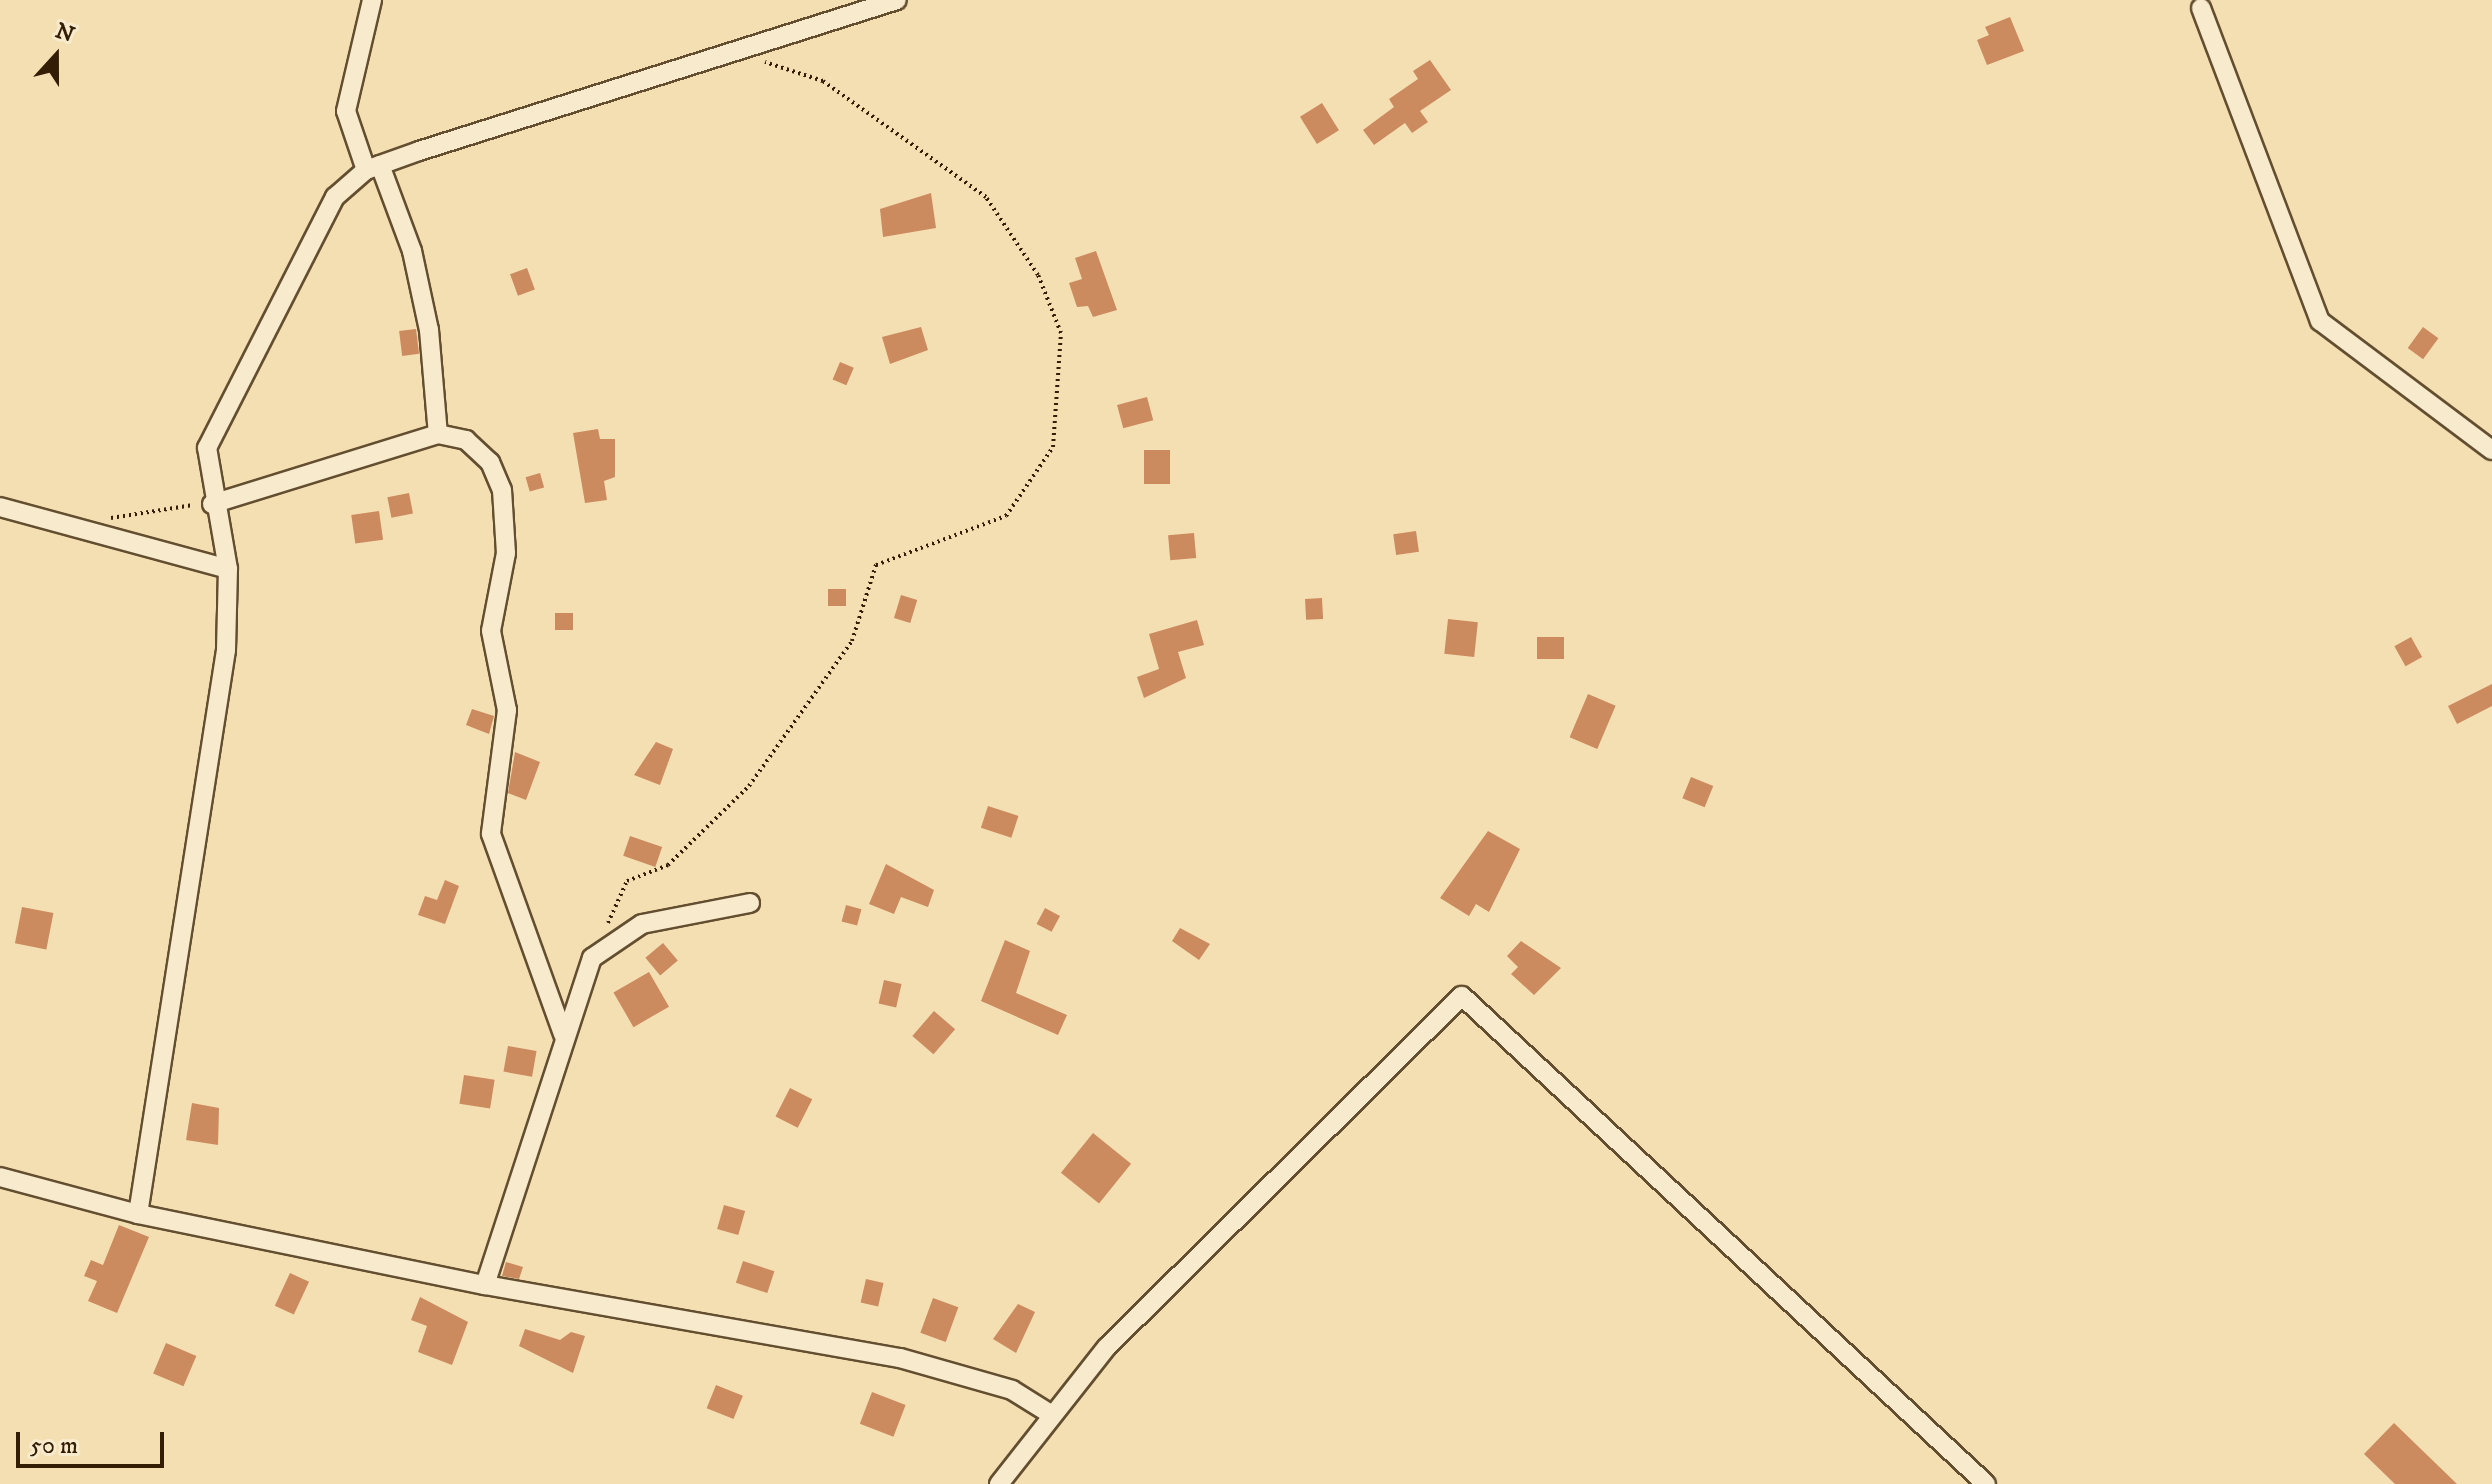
<!DOCTYPE html>
<html>
<head>
<meta charset="utf-8">
<style>
	body { margin:0 }
	#map { position:relative; width:2492px; height:1484px; overflow:hidden; background:#f4dfb2; font-family:"IM FELL DW Pica",serif }
	div>[style] { position:absolute }
	.building>* { inset:0; background:#cc8a5f; transform-origin:0 0 }
	.path>* { height:4px; margin-top:-2px; transform-origin:0; background:repeating-linear-gradient(90deg,#331d04 0 2px,transparent 0 6px) }
	.roads { filter:drop-shadow(2px 0 #634e30) drop-shadow(-2px 0 #634e30) drop-shadow(0 2px #634e30) drop-shadow(0 -2px #634e30) }
	.street>* { height:18px; margin:-9px; padding:0 9px; transform-origin:9px; border-radius:9px; background:#f8eacd }
	span { translate:-50% -50%; white-space:nowrap; text-align:center; line-height:1.15; -webkit-text-stroke:7px #f8eacd; paint-order:stroke }
	.north { position:absolute; left:16px; top:16px; width:80px; height:80px; -webkit-text-stroke:6px #f8eacd; paint-order:stroke; rotate:21deg; font-size:22px; font-weight:700; line-height:32px; text-align:center; color:#331d04 }
	.north::after { content:''; display:block; margin:auto; width:28px; height:36px; background:#331d04; clip-path:polygon(50% 0,100% 100%,50% 72%,0 100%) }
	.scale { position:absolute; left:16px; top:1432px; width:148px; height:36px; box-sizing:border-box; border:4px solid #331d04; border-top:0; padding-left:10px; font-size:24px; line-height:28px; white-space:nowrap; color:#331d04; -webkit-text-stroke:6px #f8eacd; paint-order:stroke }
</style>
</head>
<body>
<div id="map">
	<div class="building">
		<i style="clip-path:polygon(2010px 17px,2024px 51px,1987px 65px,1977px 40px,1989px 35px,1985px 27px)"></i>
		<i style="clip-path:polygon(1430px 60px,1451px 90px,1420px 111px,1428px 122px,1412px 133px,1405px 123px,1374px 145px,1363px 130px,1394px 107px,1389px 99px,1418px 79px,1413px 71px)"></i>
		<i style="left:1322px;top:103px;width:32px;height:26px;rotate:58deg"></i>
		<i style="clip-path:polygon(931px 193px,936px 228px,883px 237px,880px 209px)"></i>
		<i style="clip-path:polygon(1096px 251px,1117px 310px,1093px 317px,1088px 306px,1077px 307px,1069px 283px,1082px 279px,1075px 258px)"></i>
		<i style="left:527px;top:268px;width:23px;height:18px;rotate:70deg"></i>
		<i style="clip-path:polygon(921px 327px,928px 350px,890px 364px,882px 337px)"></i>
		<i style="left:2423px;top:327px;width:19px;height:26px;rotate:36deg"></i>
		<i style="left:416px;top:329px;width:25px;height:17px;rotate:83deg"></i>
		<i style="left:840px;top:362px;width:15px;height:19px;rotate:23deg"></i>
		<i style="left:1147px;top:397px;width:24px;height:31px;rotate:75deg"></i>
		<i style="clip-path:polygon(598px 429px,600px 439px,615px 439px,615px 477px,604px 481px,607px 500px,585px 503px,573px 433px)"></i>
		<i style="left:1144px;top:450px;width:26px;height:34px"></i>
		<i style="left:540px;top:473px;width:15px;height:15px;rotate:74deg"></i>
		<i style="left:409px;top:493px;width:21px;height:22px;rotate:79deg"></i>
		<i style="left:379px;top:511px;width:29px;height:28px;rotate:82deg"></i>
		<i style="left:1416px;top:531px;width:21px;height:23px;rotate:82deg"></i>
		<i style="left:1194px;top:533px;width:25px;height:26px;rotate:85deg"></i>
		<i style="left:828px;top:589px;width:18px;height:17px"></i>
		<i style="left:901px;top:595px;width:17px;height:24px;rotate:17deg"></i>
		<i style="left:1322px;top:598px;width:21px;height:17px;rotate:87deg"></i>
		<i style="left:555px;top:613px;width:18px;height:17px"></i>
		<i style="left:1448px;top:619px;width:30px;height:35px;rotate:6deg"></i>
		<i style="clip-path:polygon(1197px 620px,1204px 645px,1178px 652px,1186px 678px,1144px 698px,1137px 677px,1159px 669px,1149px 634px)"></i>
		<i style="left:1564px;top:637px;width:22px;height:27px;rotate:90deg"></i>
		<i style="left:2411px;top:637px;width:23px;height:19px;rotate:61deg"></i>
		<i style="clip-path:polygon(2492px 684px,2492px 706px,2457px 724px,2448px 706px)"></i>
		<i style="left:1588px;top:694px;width:30px;height:47px;rotate:23deg"></i>
		<i style="clip-path:polygon(472px 709px,494px 716px,489px 734px,466px 725px)"></i>
		<i style="clip-path:polygon(656px 742px,673px 749px,660px 785px,634px 775px)"></i>
		<i style="clip-path:polygon(515px 752px,540px 762px,526px 800px,508px 793px)"></i>
		<i style="left:1691px;top:777px;width:24px;height:23px;rotate:22deg"></i>
		<i style="left:988px;top:806px;width:32px;height:23px;rotate:18deg"></i>
		<i style="clip-path:polygon(1488px 831px,1520px 849px,1489px 912px,1476px 904px,1469px 916px,1440px 898px)"></i>
		<i style="left:630px;top:836px;width:34px;height:21px;rotate:19deg"></i>
		<i style="clip-path:polygon(886px 864px,934px 890px,928px 907px,901px 897px,894px 914px,869px 904px)"></i>
		<i style="clip-path:polygon(445px 880px,459px 886px,445px 924px,418px 915px,425px 896px,437px 900px)"></i>
		<i style="left:846px;top:905px;width:16px;height:17px;rotate:15deg"></i>
		<i style="left:22px;top:907px;width:32px;height:37px;rotate:11deg"></i>
		<i style="left:1045px;top:908px;width:17px;height:18px;rotate:28deg"></i>
		<i style="clip-path:polygon(1180px 928px,1210px 944px,1199px 960px,1172px 941px)"></i>
		<i style="clip-path:polygon(1005px 940px,1030px 951px,1016px 993px,1067px 1015px,1058px 1035px,981px 1001px)"></i>
		<i style="clip-path:polygon(1521px 941px,1561px 968px,1534px 995px,1511px 974px,1518px 967px,1507px 956px)"></i>
		<i style="left:663px;top:943px;width:23px;height:23px;rotate:50deg"></i>
		<i style="left:649px;top:972px;width:40px;height:41px;rotate:60deg"></i>
		<i style="left:884px;top:980px;width:18px;height:24px;rotate:13deg"></i>
		<i style="left:934px;top:1011px;width:28px;height:33px;rotate:41deg"></i>
		<i style="left:508px;top:1046px;width:29px;height:26px;rotate:10deg"></i>
		<i style="left:464px;top:1075px;width:31px;height:29px;rotate:9deg"></i>
		<i style="left:790px;top:1088px;width:25px;height:32px;rotate:27deg"></i>
		<i style="clip-path:polygon(192px 1103px,219px 1108px,218px 1145px,186px 1140px)"></i>
		<i style="left:1093px;top:1133px;width:49px;height:51px;rotate:39deg"></i>
		<i style="left:724px;top:1205px;width:22px;height:25px;rotate:16deg"></i>
		<i style="clip-path:polygon(119px 1225px,149px 1237px,117px 1313px,88px 1301px,97px 1281px,84px 1276px,91px 1260px,103px 1265px)"></i>
		<i style="left:743px;top:1261px;width:33px;height:23px;rotate:18deg"></i>
		<i style="clip-path:polygon(506px 1262px,523px 1267px,519px 1279px,502px 1276px)"></i>
		<i style="left:290px;top:1273px;width:21px;height:36px;rotate:25deg"></i>
		<i style="left:866px;top:1279px;width:18px;height:24px;rotate:13deg"></i>
		<i style="clip-path:polygon(420px 1297px,468px 1322px,452px 1365px,418px 1352px,427px 1326px,411px 1320px)"></i>
		<i style="left:933px;top:1298px;width:27px;height:37px;rotate:20deg"></i>
		<i style="clip-path:polygon(1018px 1304px,1035px 1312px,1016px 1353px,993px 1339px)"></i>
		<i style="clip-path:polygon(525px 1329px,560px 1340px,571px 1332px,585px 1336px,573px 1373px,519px 1346px)"></i>
		<i style="left:166px;top:1343px;width:33px;height:33px;rotate:23deg"></i>
		<i style="left:716px;top:1385px;width:29px;height:25px;rotate:22deg"></i>
		<i style="left:872px;top:1392px;width:36px;height:34px;rotate:21deg"></i>
		<i style="clip-path:polygon(2394px 1423px,2457px 1484px,2395px 1484px,2364px 1454px)"></i>
	</div>
	<div class="path">
		<i style="left:111px;top:518px;width:83px;rotate:-9deg"></i>
		<i style="left:608px;top:923px;width:46px;rotate:-65.7deg"></i>
		<i style="left:627px;top:881px;width:44px;rotate:-21.3deg"></i>
		<i style="left:668px;top:865px;width:113px;rotate:-44.3deg"></i>
		<i style="left:749px;top:786px;width:178px;rotate:-54.6deg"></i>
		<i style="left:852px;top:641px;width:80px;rotate:-72.5deg"></i>
		<i style="left:876px;top:565px;width:139px;rotate:-20.7deg"></i>
		<i style="left:1006px;top:516px;width:83px;rotate:-55.7deg"></i>
		<i style="left:1053px;top:447px;width:114px;rotate:-86deg"></i>
		<i style="left:1061px;top:333px;width:62px;rotate:-111.6deg"></i>
		<i style="left:1038px;top:275px;width:94px;rotate:-123.7deg"></i>
		<i style="left:986px;top:197px;width:200px;rotate:-144.6deg"></i>
		<i style="left:823px;top:81px;width:61px;rotate:-161.9deg"></i>
	</div>
	<div class="roads">
		<div class="street">
			<i style="left:2201px;top:8px;width:335px;rotate:69.2deg"></i>
			<i style="left:2320px;top:321px;width:215px;rotate:36.9deg"></i>
			<i style="left:380px;top:165px;width:92px;rotate:69.6deg"></i>
			<i style="left:412px;top:251px;width:81px;rotate:77.9deg"></i>
			<i style="left:429px;top:330px;width:104px;rotate:85.1deg"></i>
			<i style="left:366px;top:170px;width:62px;rotate:-108.7deg"></i>
			<i style="left:346px;top:111px;width:114px;rotate:-76.8deg"></i>
			<i style="left:212px;top:504px;width:237px;rotate:-17.2deg"></i>
			<i style="left:438px;top:434px;width:29px;rotate:12deg"></i>
			<i style="left:466px;top:440px;width:33px;rotate:43deg"></i>
			<i style="left:490px;top:462px;width:30px;rotate:67deg"></i>
			<i style="left:502px;top:490px;width:63px;rotate:86.4deg"></i>
			<i style="left:506px;top:553px;width:79px;rotate:100.9deg"></i>
			<i style="left:491px;top:631px;width:81px;rotate:78.6deg"></i>
			<i style="left:507px;top:710px;width:125px;rotate:97.4deg"></i>
			<i style="left:491px;top:834px;width:213px;rotate:70.2deg"></i>
			<i style="left:0;top:507px;width:236px;rotate:15.2deg"></i>
			<i style="left:0;top:1177px;width:143px;rotate:15deg"></i>
			<i style="left:138px;top:1214px;width:354px;rotate:11.6deg"></i>
			<i style="left:485px;top:1285px;width:421px;rotate:10deg"></i>
			<i style="left:900px;top:1358px;width:116px;rotate:15.9deg"></i>
			<i style="left:1012px;top:1390px;width:47px;rotate:32deg"></i>
			<i style="left:138px;top:1214px;width:571px;rotate:-81.13deg"></i>
			<i style="left:226px;top:650px;width:81px;rotate:-88.6deg"></i>
			<i style="left:228px;top:569px;width:123px;rotate:-99.8deg"></i>
			<i style="left:207px;top:448px;width:282px;rotate:-63deg"></i>
			<i style="left:335px;top:197px;width:41px;rotate:-41.1deg"></i>
			<i style="left:366px;top:170px;width:56px;rotate:-19.7deg"></i>
			<i style="left:419px;top:151px;width:501px;rotate:-17.53deg"></i>
			<i style="left:485px;top:1285px;width:344px;rotate:-71.9deg"></i>
			<i style="left:592px;top:958px;width:60px;rotate:-34.2deg"></i>
			<i style="left:642px;top:924px;width:110px;rotate:-11deg"></i>
			<i style="left:999px;top:1484px;width:174px;rotate:-51.8deg"></i>
			<i style="left:1107px;top:1347px;width:499px;rotate:-44.7deg"></i>
			<i style="left:1462px;top:996px;width:716px;rotate:42.96deg"></i>
		</div>
	</div>
	<div class="north">N</div>
	<div class="scale">50 m</div>
</div>
</body>
</html>
